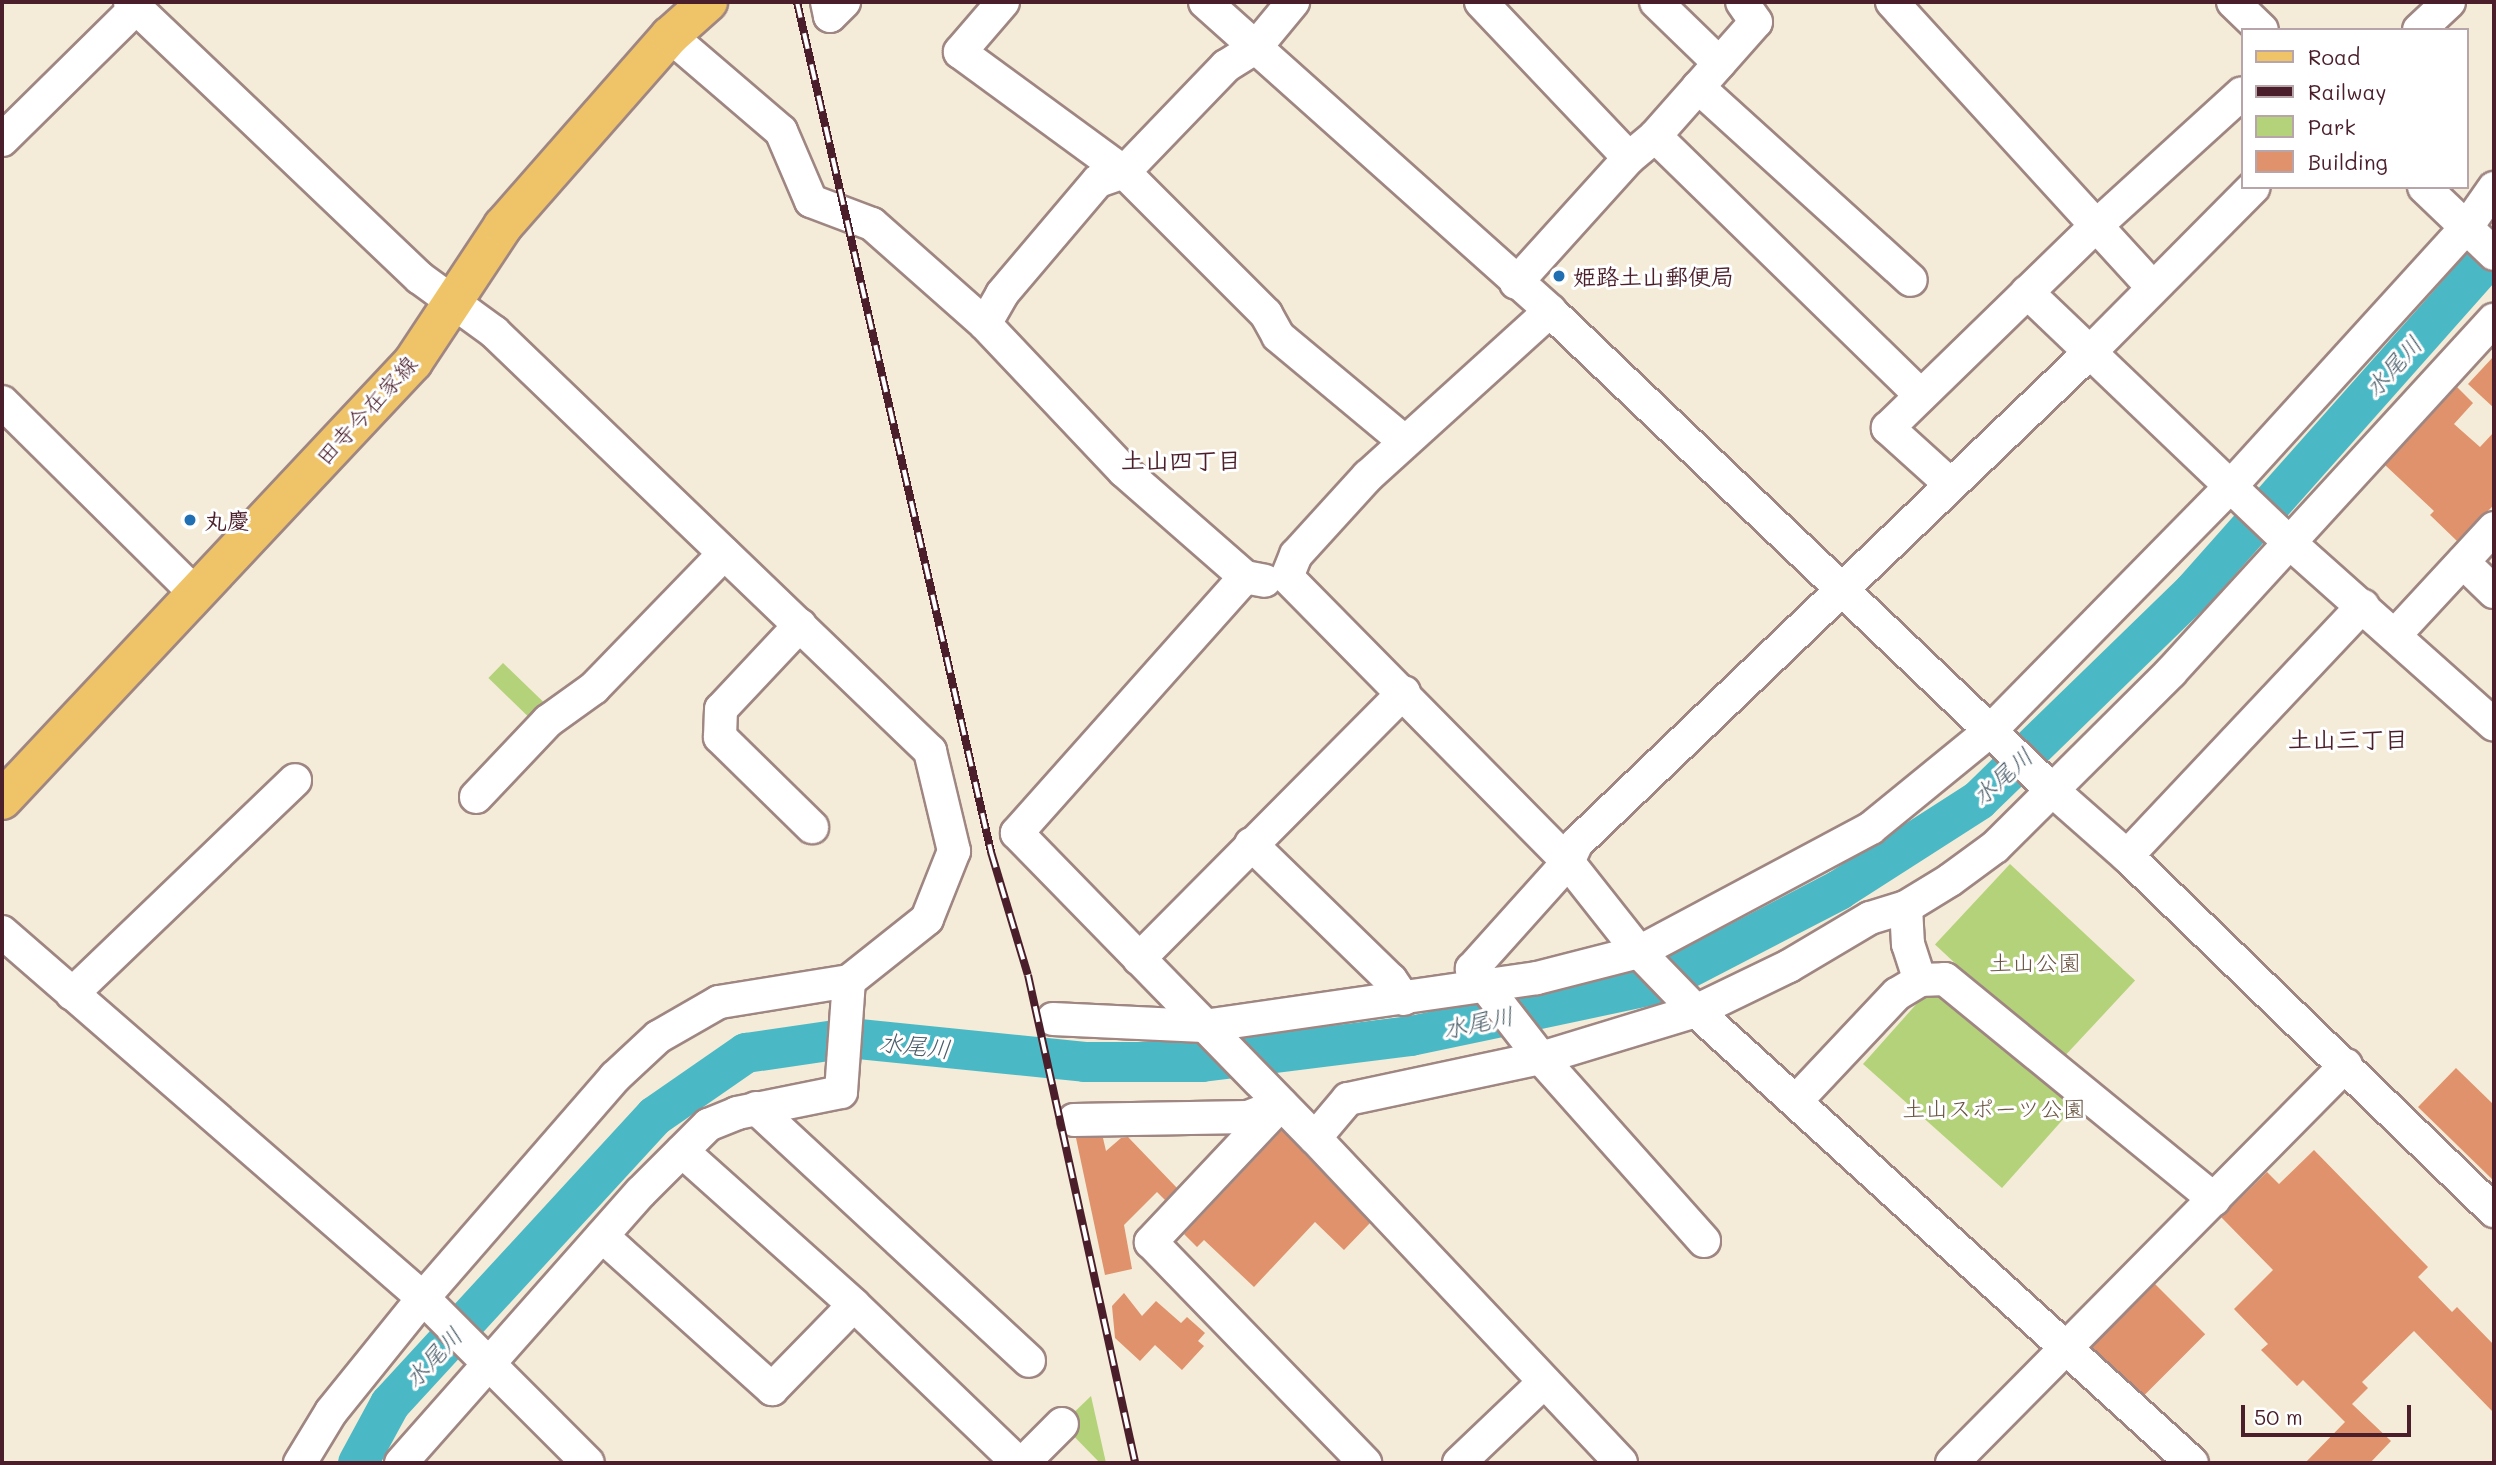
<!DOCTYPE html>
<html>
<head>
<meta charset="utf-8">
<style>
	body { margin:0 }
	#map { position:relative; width:2496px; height:1465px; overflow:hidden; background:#f4ecd8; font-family:Mali,"Klee One",sans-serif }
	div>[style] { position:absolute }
	.green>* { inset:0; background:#b3d279; transform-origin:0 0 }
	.river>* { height:40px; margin:-20px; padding:0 20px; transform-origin:20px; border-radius:20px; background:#4bb9c5 }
	.building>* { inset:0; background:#df926c; transform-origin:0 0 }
	.roads { filter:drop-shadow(2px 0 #9f8682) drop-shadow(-2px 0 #9f8682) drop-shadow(0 2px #9f8682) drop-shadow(0 -2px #9f8682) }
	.minor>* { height:32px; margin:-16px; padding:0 16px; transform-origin:16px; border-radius:16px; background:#fff }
	.major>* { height:38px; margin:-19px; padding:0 19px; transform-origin:19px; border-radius:19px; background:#efc469 }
	.rail>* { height:8px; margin-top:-4px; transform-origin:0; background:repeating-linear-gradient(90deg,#fff 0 16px,#4a1f2b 0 32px); box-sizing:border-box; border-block:2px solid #4a1f2b }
	.dots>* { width:19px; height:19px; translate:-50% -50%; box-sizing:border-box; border:4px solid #fff; border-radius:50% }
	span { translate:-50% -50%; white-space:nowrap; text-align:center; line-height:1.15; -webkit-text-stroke:6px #fff; paint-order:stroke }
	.poi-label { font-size:23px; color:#4a1f2b; font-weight:700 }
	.left { translate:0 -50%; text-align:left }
	.street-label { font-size:23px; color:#4a1f2b }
	.park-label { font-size:23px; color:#6a5542 }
	.water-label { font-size:24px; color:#4a5d69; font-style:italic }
	.neighbourhood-label { font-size:24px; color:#4a1f2b; font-weight:700 }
	.frame { position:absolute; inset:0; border:4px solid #4a1f2b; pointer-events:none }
	.legend { position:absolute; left:2241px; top:28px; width:228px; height:161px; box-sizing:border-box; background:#fff; border:2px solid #b7a5aa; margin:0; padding:9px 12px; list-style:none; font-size:21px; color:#4a1f2b }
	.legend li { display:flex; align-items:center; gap:14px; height:35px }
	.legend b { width:35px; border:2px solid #b7a5aa }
	.scale { position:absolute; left:2241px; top:1405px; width:170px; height:32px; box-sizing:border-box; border:4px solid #4a1f2b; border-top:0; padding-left:9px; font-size:21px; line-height:24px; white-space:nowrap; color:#4a1f2b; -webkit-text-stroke:5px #fff; paint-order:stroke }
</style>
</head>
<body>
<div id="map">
	<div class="green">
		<i style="left:503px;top:663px;width:62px;height:21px;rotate:44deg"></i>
		<i style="left:2010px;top:864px;width:171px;height:110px;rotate:43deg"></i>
		<i style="clip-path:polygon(1928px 991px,1943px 991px,2074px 1107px,2002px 1188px,1863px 1064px)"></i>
		<i style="clip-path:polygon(1091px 1396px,1106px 1463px,1100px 1463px,1062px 1424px)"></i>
	</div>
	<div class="river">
		<i style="left:358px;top:1463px;width:67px;rotate:-61.5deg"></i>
		<i style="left:390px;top:1404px;width:391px;rotate:-47.4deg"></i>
		<i style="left:655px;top:1116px;width:111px;rotate:-34.7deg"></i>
		<i style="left:746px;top:1053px;width:104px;rotate:-8.3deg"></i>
		<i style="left:849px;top:1038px;width:237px;rotate:5.8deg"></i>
		<i style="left:1085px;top:1062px;width:117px"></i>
		<i style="left:1202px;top:1062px;width:211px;rotate:-7.1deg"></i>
		<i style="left:1411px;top:1036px;width:252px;rotate:-11.9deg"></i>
		<i style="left:1658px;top:984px;width:204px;rotate:-27.4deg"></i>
		<i style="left:1839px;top:890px;width:166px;rotate:-32.7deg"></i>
		<i style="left:1979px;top:800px;width:298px;rotate:-44.2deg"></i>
		<i style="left:2193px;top:592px;width:453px;rotate:-48.4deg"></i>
	</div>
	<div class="building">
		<i style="clip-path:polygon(2494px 356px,2494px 408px,2468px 384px)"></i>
		<i style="clip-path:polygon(2457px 387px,2473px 403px,2454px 424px,2480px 447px,2494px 432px,2494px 505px,2457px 541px,2430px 515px,2434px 511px,2385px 465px)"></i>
		<i style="clip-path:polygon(2456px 1068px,2494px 1105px,2494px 1181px,2418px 1107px)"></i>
		<i style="clip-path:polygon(1282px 1130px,1370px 1223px,1344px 1250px,1315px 1222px,1254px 1287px,1204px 1240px,1197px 1247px,1184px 1234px)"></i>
		<i style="clip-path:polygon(1128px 1137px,1177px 1188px,1165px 1200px,1157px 1192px,1124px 1225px,1132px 1269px,1105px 1275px,1076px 1138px,1103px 1138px,1106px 1151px,1121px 1138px)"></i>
		<i style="clip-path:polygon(2314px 1150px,2428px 1267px,2418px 1277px,2452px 1312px,2457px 1307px,2494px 1345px,2494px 1413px,2414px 1331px,2362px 1382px,2368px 1388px,2352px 1404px,2391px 1441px,2370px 1463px,2305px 1463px,2345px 1422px,2303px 1380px,2297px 1386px,2261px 1350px,2268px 1344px,2234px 1309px,2273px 1270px,2221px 1217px,2267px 1172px,2279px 1184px)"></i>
		<i style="left:2155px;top:1284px;width:71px;height:89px;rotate:45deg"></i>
		<i style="clip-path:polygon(1124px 1293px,1142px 1316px,1156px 1301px,1181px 1323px,1187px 1317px,1205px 1333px,1198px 1341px,1204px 1346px,1182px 1370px,1155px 1345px,1140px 1361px,1115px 1338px,1112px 1306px)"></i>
	</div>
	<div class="roads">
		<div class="minor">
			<i style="left:130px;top:2px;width:400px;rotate:43.6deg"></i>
			<i style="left:420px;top:278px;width:92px;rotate:36.1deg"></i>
			<i style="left:494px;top:332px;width:605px;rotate:43.86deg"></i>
			<i style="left:930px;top:751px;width:103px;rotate:76.5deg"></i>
			<i style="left:954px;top:851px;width:73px;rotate:111.7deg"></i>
			<i style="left:927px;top:919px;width:100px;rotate:141.5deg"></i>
			<i style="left:849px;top:981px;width:132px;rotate:170.8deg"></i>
			<i style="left:719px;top:1002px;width:70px;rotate:150.2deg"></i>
			<i style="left:658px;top:1037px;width:59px;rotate:137.1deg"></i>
			<i style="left:615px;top:1077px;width:293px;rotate:131deg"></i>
			<i style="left:423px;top:1298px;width:146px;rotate:128.9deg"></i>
			<i style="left:331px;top:1412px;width:60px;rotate:121.3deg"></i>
			<i style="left:827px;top:2px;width:14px;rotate:78deg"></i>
			<i style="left:830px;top:16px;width:20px;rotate:-45deg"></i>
			<i style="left:1003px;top:2px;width:66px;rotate:130.7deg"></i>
			<i style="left:960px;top:52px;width:203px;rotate:36.2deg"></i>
			<i style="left:1124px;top:172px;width:201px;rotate:45deg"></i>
			<i style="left:1266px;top:314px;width:25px;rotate:61deg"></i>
			<i style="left:1278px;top:336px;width:164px;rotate:39.8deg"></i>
			<i style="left:1205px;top:2px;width:463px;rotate:41.8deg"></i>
			<i style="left:1550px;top:311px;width:692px;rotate:43.65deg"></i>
			<i style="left:2051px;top:789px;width:101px;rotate:41.4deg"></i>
			<i style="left:2127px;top:856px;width:511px;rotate:44.05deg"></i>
			<i style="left:1481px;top:2px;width:215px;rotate:46.5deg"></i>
			<i style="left:1656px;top:2px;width:88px;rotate:44.1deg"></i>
			<i style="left:1892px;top:2px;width:386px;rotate:47.6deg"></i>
			<i style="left:2233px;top:2px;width:40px;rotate:44deg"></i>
			<i style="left:2419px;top:30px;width:41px;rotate:-43deg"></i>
			<i style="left:670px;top:36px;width:146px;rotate:40.6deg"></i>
			<i style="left:781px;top:131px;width:76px;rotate:66.8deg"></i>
			<i style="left:811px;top:201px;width:65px;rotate:20.7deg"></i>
			<i style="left:872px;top:224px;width:151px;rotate:41.5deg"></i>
			<i style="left:985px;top:324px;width:202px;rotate:46.6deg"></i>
			<i style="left:1124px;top:471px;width:161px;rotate:41.2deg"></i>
			<i style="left:1245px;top:577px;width:20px;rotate:11deg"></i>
			<i style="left:1698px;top:87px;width:287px;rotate:42.2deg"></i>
			<i style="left:1655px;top:136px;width:369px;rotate:44.3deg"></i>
			<i style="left:2px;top:140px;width:188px;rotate:-44.6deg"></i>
			<i style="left:2424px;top:187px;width:97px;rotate:43.7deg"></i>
			<i style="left:1516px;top:283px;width:169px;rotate:-47.9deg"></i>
			<i style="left:1629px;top:158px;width:34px;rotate:-40deg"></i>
			<i style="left:1655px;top:136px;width:152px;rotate:-48.5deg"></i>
			<i style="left:1756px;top:22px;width:24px;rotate:-125deg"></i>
			<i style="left:2027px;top:292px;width:364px;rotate:43.7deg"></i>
			<i style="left:2290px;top:543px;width:273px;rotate:41.7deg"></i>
			<i style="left:985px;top:324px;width:34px;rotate:-60deg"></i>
			<i style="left:1002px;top:294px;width:148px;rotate:-49.7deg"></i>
			<i style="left:1098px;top:181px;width:28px;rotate:-19deg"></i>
			<i style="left:1124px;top:172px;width:147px;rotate:-46.1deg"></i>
			<i style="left:1226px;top:66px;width:34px;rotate:-32deg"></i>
			<i style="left:1255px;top:48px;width:60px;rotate:-50.4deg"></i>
			<i style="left:2px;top:402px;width:273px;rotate:44.7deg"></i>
			<i style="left:1950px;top:484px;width:84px;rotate:-137.9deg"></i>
			<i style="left:1888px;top:428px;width:290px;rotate:-44.2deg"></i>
			<i style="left:2096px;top:226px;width:197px;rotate:-42.3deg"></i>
			<i style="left:2463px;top:562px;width:43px;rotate:44.1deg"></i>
			<i style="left:1245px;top:577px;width:343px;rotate:131.7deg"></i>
			<i style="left:1017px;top:833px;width:426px;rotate:45.7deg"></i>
			<i style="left:1315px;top:1138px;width:446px;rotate:46.7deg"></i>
			<i style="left:1287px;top:577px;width:400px;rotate:45.4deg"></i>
			<i style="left:1568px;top:862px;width:115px;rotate:51.7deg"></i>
			<i style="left:1639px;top:952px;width:82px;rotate:46deg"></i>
			<i style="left:1696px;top:1011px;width:671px;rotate:42.34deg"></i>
			<i style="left:1287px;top:577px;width:24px;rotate:-68deg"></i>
			<i style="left:1296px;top:555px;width:107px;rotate:-47.7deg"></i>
			<i style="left:1368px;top:476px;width:246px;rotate:-42.2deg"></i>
			<i style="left:800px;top:625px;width:115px;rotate:133.2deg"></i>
			<i style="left:721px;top:709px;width:28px;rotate:92deg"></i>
			<i style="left:720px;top:737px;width:129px;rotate:44.4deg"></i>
			<i style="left:2395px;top:635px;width:146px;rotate:-47.2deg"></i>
			<i style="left:476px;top:797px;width:105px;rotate:-46.5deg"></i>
			<i style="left:548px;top:721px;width:57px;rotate:-35.7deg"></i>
			<i style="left:594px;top:688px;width:187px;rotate:-45.9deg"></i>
			<i style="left:1251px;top:844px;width:195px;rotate:44.2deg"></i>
			<i style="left:1391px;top:980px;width:23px;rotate:56deg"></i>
			<i style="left:2127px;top:856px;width:344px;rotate:-46.7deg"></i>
			<i style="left:1906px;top:907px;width:37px;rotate:87deg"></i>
			<i style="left:1908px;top:944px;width:38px;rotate:72deg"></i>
			<i style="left:2px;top:932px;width:558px;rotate:41deg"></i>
			<i style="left:423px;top:1298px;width:233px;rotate:45deg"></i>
			<i style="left:1139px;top:959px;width:376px;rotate:-45.2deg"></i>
			<i style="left:72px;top:994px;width:309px;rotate:-43.8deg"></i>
			<i style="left:1053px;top:1019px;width:151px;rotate:2.7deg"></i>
			<i style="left:1204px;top:1026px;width:336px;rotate:-8.2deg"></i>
			<i style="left:1537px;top:978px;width:105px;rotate:-14.3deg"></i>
			<i style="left:1639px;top:952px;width:263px;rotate:-28.1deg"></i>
			<i style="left:1871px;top:828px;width:155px;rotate:-39.2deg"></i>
			<i style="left:1991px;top:730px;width:342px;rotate:-45.5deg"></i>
			<i style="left:2231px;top:486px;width:349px;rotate:-47.7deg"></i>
			<i style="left:2466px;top:228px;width:49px;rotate:-55deg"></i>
			<i style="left:1796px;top:1101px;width:147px;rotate:-46.7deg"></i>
			<i style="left:1897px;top:994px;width:27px;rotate:-31deg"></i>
			<i style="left:1920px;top:980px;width:25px;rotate:-2deg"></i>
			<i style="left:1945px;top:979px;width:348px;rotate:39.3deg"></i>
			<i style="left:1281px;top:1104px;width:190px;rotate:133.3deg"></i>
			<i style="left:1151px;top:1242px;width:308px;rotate:45.9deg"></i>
			<i style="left:756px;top:1108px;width:372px;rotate:42.8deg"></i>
			<i style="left:1074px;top:1120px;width:174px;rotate:-1deg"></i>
			<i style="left:1248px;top:1117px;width:31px;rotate:-21deg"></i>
			<i style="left:1315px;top:1138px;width:51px;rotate:-49.8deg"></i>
			<i style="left:1348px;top:1099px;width:197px;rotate:-12deg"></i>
			<i style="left:1541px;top:1058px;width:162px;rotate:-16.9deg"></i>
			<i style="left:1696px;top:1011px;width:103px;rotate:-25.8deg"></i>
			<i style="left:1789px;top:966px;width:94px;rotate:-30.7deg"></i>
			<i style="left:1870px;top:918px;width:38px;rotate:-17deg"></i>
			<i style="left:1906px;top:907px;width:52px;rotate:-31.5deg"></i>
			<i style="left:1950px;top:880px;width:56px;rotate:-36.3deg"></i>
			<i style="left:1995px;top:847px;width:248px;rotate:-44.8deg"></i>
			<i style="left:2171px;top:672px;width:478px;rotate:-47.5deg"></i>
			<i style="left:682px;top:1151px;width:231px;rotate:41.8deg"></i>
			<i style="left:854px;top:1305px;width:228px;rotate:43.9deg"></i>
			<i style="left:602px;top:1236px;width:229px;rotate:42deg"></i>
			<i style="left:772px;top:1389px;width:117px;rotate:-45.7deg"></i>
			<i style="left:1704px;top:1241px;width:245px;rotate:-131.7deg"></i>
			<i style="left:1541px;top:1058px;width:113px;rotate:-127.8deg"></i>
			<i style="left:1472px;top:969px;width:144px;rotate:-48.1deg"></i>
			<i style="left:1568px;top:862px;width:21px;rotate:-65deg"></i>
			<i style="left:1577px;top:843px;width:707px;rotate:-43.74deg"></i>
			<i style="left:2088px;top:354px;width:235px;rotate:-45.2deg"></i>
			<i style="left:401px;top:1463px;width:362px;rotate:-48.5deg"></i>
			<i style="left:641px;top:1192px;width:95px;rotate:-45deg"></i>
			<i style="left:708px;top:1125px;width:31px;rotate:-22deg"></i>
			<i style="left:737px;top:1113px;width:106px;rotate:-11.4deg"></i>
			<i style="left:841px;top:1092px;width:111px;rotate:-85.9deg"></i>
			<i style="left:1023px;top:1463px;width:55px;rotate:-45deg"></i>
			<i style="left:1459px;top:1463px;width:116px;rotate:-43.6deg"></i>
			<i style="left:1952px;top:1463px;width:560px;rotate:-45.29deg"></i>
		</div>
		<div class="major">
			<i style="left:2px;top:800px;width:601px;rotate:-46.82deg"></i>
			<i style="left:413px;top:362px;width:163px;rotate:-56.5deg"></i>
			<i style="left:503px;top:226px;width:253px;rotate:-48.7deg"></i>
			<i style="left:670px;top:36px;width:51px;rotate:-41.8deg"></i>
		</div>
	</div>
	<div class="rail">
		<i style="left:797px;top:2px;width:872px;rotate:77.14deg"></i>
		<i style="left:991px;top:852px;width:128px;rotate:73.3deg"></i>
		<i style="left:1028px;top:975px;width:500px;rotate:77.6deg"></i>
	</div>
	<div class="dots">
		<i style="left:1559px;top:276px;background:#1f6fb2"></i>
		<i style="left:190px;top:520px;background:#1f6fb2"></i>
	</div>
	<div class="poi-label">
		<span class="left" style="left:1573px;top:276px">姫路土山郵便局</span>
		<span class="left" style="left:204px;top:520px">丸慶</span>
	</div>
	<div class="street-label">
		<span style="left:366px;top:410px;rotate:-48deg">田寺今在家線</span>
	</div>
	<div class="park-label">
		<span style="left:2035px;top:962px">土山公園</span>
		<span style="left:1994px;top:1108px">土山スポーツ公園</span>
	</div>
	<div class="water-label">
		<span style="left:2393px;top:366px;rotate:-48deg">水尾川</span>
		<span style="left:2002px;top:776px;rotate:-42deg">水尾川</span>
		<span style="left:1478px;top:1022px;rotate:-12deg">水尾川</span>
		<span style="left:915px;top:1045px;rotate:6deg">水尾川</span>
		<span style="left:433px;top:1357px;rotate:-47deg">水尾川</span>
	</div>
	<div class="neighbourhood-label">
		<span style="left:1181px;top:460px">土山四丁目</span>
		<span style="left:2348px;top:739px">土山三丁目</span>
	</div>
	<div class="frame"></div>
	<ul class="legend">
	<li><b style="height:9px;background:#efc469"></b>Road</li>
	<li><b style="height:9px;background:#4a1f2b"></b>Railway</li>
	<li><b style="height:19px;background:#b3d279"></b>Park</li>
	<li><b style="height:19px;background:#df926c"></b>Building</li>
	</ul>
	<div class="scale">50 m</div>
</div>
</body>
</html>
